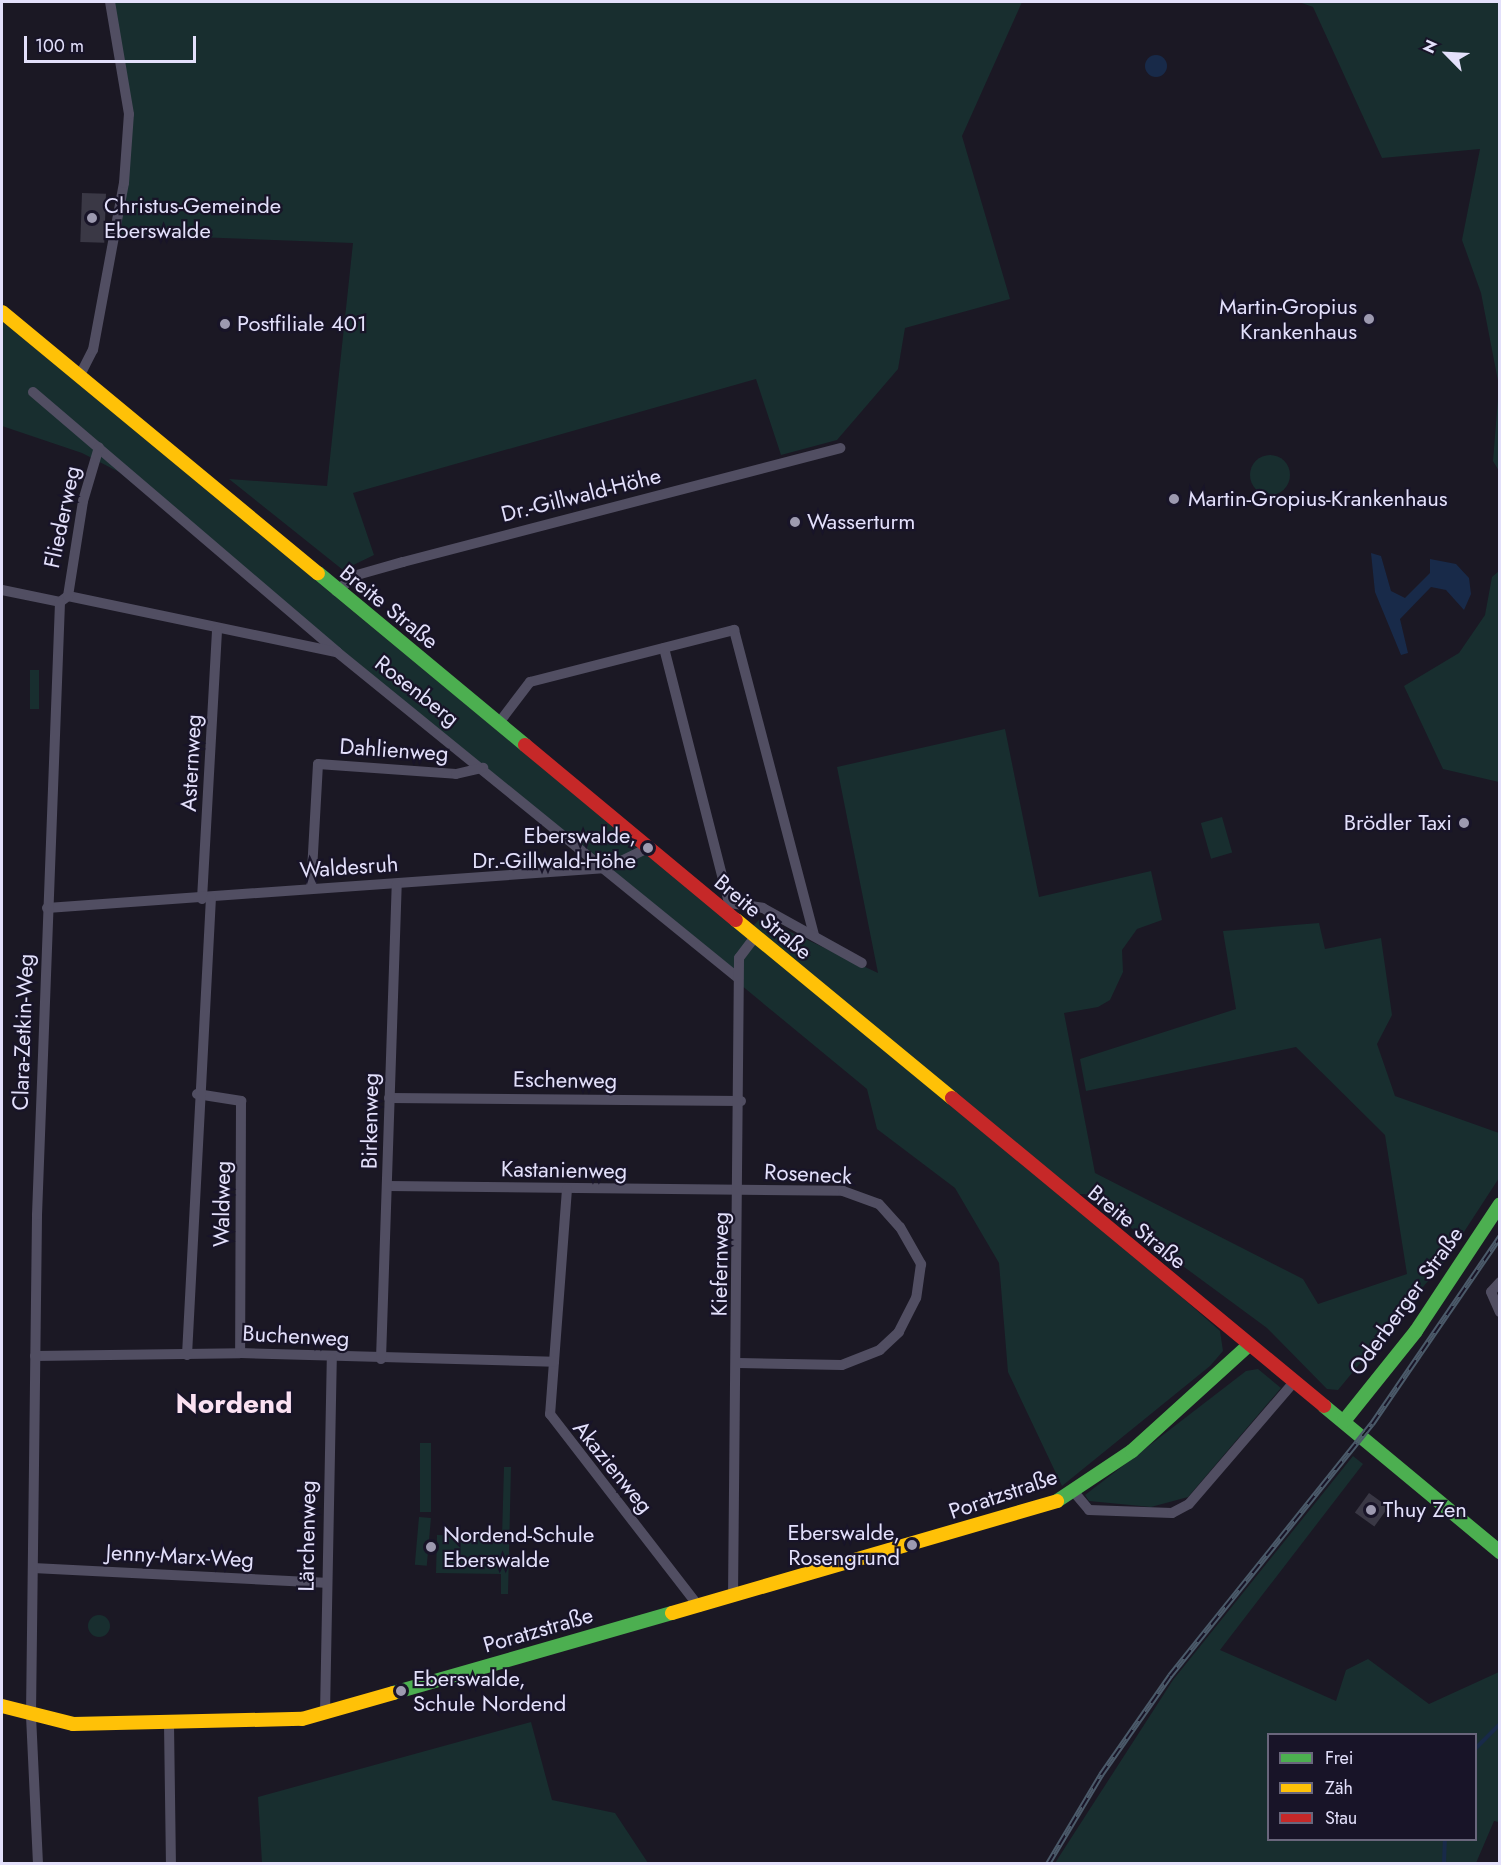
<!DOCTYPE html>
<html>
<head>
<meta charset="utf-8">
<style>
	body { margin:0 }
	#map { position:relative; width:1501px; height:1865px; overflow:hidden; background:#1b1824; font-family:Jost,sans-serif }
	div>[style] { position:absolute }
	.green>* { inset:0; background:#182e2f; transform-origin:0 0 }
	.round { border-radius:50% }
	.water>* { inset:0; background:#182a49 }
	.stream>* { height:4px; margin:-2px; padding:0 2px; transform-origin:2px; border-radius:2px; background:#182a49 }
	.building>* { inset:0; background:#3a3845; transform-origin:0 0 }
	.street>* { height:10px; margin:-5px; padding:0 5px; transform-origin:5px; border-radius:5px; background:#514e62 }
	.fast>* { height:14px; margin:-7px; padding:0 7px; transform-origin:7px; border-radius:7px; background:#4caf50 }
	.slow>* { height:14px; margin:-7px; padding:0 7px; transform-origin:7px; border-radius:7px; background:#ffc107 }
	.jam>* { height:14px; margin:-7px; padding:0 7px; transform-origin:7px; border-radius:7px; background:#c62828 }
	.rail>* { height:6px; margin-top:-3px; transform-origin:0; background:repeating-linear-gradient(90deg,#181428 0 11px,#4b5a6a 0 22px); box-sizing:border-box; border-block:2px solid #4b5a6a }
	.dots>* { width:16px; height:16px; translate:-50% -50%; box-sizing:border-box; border:3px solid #181428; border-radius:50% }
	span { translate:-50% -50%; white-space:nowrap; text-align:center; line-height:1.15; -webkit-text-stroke:4.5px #181428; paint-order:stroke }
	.poi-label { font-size:22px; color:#e3e0fb }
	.left { translate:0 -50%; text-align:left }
	.right { translate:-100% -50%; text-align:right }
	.street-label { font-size:22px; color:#e3e0fb }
	.district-label { font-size:28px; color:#fbe1f1; font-weight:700 }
	.frame { position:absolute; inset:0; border:3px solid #e3e0fb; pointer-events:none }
	.legend { position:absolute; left:1267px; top:1733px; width:210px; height:108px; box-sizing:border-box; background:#181428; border:2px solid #69667c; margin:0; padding:8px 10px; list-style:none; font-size:18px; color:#e3e0fb }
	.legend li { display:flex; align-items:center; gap:12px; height:30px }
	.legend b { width:30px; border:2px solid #69667c }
	.north { position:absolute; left:1417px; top:24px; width:60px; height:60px; -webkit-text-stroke:4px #181428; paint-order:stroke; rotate:294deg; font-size:16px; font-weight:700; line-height:24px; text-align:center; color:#e3e0fb }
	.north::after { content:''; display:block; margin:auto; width:21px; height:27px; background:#e3e0fb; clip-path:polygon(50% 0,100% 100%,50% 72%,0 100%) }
	.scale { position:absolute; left:24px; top:36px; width:172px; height:27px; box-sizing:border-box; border:3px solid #e3e0fb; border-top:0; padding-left:8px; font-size:18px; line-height:21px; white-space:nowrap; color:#e3e0fb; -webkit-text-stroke:4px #181428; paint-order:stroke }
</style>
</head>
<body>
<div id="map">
	<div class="green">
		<i style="clip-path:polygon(110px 2px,1022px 2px,962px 136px,1010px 299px,905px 328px,898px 369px,837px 440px,781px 455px,756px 379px,353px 493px,374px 555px,343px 570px,229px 479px,327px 486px,353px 243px,116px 234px,129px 114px)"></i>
		<i style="clip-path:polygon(1299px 2px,1499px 2px,1499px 471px,1493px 461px,1499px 386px,1481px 293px,1462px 240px,1480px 149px,1382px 158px,1313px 7px)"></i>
		<i style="clip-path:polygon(2px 321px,1176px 1292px,1220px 1331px,1223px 1351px,1210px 1366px,1062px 1486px,1008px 1372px,999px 1263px,955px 1188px,877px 1129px,867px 1089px,119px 472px,82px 453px,2px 426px)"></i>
		<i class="round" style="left:1250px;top:455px;width:40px;height:40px"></i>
		<i style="clip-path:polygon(1499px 571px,1499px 782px,1443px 769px,1404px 686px,1459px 653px,1485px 615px,1492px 577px)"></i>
		<i style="left:30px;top:670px;width:9px;height:39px"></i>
		<i style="clip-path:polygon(1005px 729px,1039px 897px,1151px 871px,1162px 920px,1137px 929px,1122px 950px,1123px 972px,1110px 1000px,1098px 1007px,1064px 1013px,1095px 1173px,1303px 1279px,1318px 1304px,1407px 1274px,1385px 1135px,1296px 1047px,1086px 1091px,1080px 1059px,1236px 1009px,1223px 931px,1319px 923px,1325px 949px,1381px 938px,1392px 1015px,1377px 1044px,1395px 1096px,1499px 1133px,1499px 1178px,1447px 1258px,1338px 1390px,1327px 1389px,1267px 1328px,1085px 1194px,1074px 1194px,753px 926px,761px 918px,878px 973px,837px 767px)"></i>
		<i style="left:1222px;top:817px;width:37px;height:22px;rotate:74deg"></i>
		<i style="clip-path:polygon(1258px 1369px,1281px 1388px,1188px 1497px,1151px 1507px,1089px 1501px,1085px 1495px,1246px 1371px)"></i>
		<i style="left:420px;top:1443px;width:11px;height:69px"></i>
		<i style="clip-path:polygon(evenodd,1353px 1456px,1363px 1464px,1220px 1650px,1336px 1701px,1346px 1670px,1368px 1659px,1429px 1704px,1499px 1672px,1499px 1822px,1494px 1821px,1476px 1863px,1055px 1863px,1173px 1680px,1353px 1456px,1268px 1734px,1476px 1734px,1476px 1840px,1268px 1840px,1268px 1734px)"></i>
		<i style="clip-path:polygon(504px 1467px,511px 1467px,508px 1594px,501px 1594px,501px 1574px,436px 1573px,437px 1535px,502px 1537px)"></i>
		<i style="left:419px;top:1517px;width:12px;height:48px;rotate:5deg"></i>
		<i class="round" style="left:88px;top:1615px;width:22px;height:22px"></i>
		<i style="clip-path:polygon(531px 1722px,552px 1800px,615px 1813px,648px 1863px,262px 1863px,258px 1797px)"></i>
	</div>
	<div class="water">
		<i class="round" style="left:1145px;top:55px;width:22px;height:22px"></i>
		<i style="clip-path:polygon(1371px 553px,1381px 556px,1391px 591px,1405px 598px,1430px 573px,1430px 559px,1456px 564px,1469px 578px,1471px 594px,1464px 610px,1446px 590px,1431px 587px,1400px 619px,1408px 653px,1401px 655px,1375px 592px)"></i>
	</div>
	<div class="stream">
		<i style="left:1476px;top:1748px;width:34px;rotate:-45deg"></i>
		<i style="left:1444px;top:1864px;width:24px;rotate:-88deg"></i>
	</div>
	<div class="building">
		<i style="left:82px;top:193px;width:24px;height:49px;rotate:2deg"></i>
		<i style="left:1369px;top:1493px;width:24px;height:24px;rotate:36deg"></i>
	</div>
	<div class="street">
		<i style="left:79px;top:377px;width:30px;rotate:-63deg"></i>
		<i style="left:93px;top:350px;width:170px;rotate:-79.5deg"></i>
		<i style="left:124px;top:183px;width:69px;rotate:-85.9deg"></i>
		<i style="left:129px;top:114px;width:114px;rotate:-99.6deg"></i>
		<i style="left:33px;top:392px;width:400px;rotate:40.5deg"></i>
		<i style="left:2px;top:590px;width:59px;rotate:11.7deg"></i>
		<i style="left:60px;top:602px;width:10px;rotate:-37deg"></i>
		<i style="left:68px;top:596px;width:275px;rotate:11.8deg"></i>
		<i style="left:337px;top:652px;width:517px;rotate:39.11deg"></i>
		<i style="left:336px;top:591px;width:26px;rotate:-37deg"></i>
		<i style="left:357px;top:575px;width:48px;rotate:-15.8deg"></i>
		<i style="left:403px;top:562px;width:452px;rotate:-14.6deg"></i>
		<i style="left:68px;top:596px;width:96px;rotate:-81deg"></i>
		<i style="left:83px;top:501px;width:56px;rotate:-73.5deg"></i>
		<i style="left:664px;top:648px;width:263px;rotate:75.7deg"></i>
		<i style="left:729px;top:903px;width:9px;rotate:131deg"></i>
		<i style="left:498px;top:724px;width:53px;rotate:-52.7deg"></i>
		<i style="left:530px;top:682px;width:211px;rotate:-14.3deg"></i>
		<i style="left:734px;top:630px;width:315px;rotate:75.3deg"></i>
		<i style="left:311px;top:889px;width:125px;rotate:-86.8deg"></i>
		<i style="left:318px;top:764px;width:138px;rotate:4.1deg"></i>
		<i style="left:456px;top:774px;width:28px;rotate:-13deg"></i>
		<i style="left:202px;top:899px;width:270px;rotate:-86.8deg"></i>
		<i style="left:729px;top:903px;width:34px;rotate:8deg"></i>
		<i style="left:763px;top:908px;width:113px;rotate:29.1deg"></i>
		<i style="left:47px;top:908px;width:561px;rotate:-4.09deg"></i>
		<i style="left:607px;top:868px;width:46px;rotate:-26deg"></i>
		<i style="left:197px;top:1094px;width:45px;rotate:9deg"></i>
		<i style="left:241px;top:1101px;width:252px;rotate:90.2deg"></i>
		<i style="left:389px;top:1098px;width:352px;rotate:0.5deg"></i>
		<i style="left:387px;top:1186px;width:456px;rotate:0.6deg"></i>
		<i style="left:843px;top:1191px;width:38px;rotate:20deg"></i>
		<i style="left:879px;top:1204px;width:31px;rotate:48deg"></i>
		<i style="left:900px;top:1227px;width:43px;rotate:60.4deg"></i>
		<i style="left:921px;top:1264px;width:34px;rotate:98deg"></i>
		<i style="left:916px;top:1298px;width:38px;rotate:117deg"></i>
		<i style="left:899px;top:1332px;width:26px;rotate:137deg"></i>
		<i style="left:880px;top:1350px;width:41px;rotate:158.5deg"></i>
		<i style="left:842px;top:1365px;width:104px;rotate:-178.9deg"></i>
		<i style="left:567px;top:1189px;width:226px;rotate:94.3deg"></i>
		<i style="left:550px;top:1414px;width:244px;rotate:52.3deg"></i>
		<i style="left:1500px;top:1282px;width:13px;rotate:132deg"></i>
		<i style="left:1491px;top:1292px;width:22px;rotate:66deg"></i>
		<i style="left:187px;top:1355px;width:458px;rotate:-87deg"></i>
		<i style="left:35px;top:1356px;width:205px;rotate:-0.8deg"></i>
		<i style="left:240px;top:1353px;width:314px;rotate:1.6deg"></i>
		<i style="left:381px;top:1359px;width:475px;rotate:-88.1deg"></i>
		<i style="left:1074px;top:1492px;width:23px;rotate:50deg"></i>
		<i style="left:1089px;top:1510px;width:83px;rotate:2.1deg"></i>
		<i style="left:1172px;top:1513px;width:19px;rotate:-28deg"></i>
		<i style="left:1189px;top:1504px;width:161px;rotate:-49.3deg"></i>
		<i style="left:33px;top:1568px;width:292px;rotate:2.9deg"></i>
		<i style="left:733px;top:1597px;width:639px;rotate:-89.46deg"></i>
		<i style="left:739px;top:958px;width:26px;rotate:-53deg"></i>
		<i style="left:325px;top:1713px;width:354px;rotate:-88.9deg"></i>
		<i style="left:169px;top:1724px;width:140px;rotate:89.2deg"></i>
		<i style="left:38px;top:1864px;width:149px;rotate:-92.7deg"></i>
		<i style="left:31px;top:1715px;width:500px;rotate:-89.31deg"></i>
		<i style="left:37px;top:1215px;width:613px;rotate:-87.85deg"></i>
	</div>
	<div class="fast">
		<i style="left:318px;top:573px;width:269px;rotate:39.7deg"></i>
		<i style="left:1324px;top:1406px;width:229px;rotate:39.7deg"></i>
		<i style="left:1344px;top:1421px;width:115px;rotate:-51.3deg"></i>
		<i style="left:1416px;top:1331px;width:152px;rotate:-56.5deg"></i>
		<i style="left:1057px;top:1501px;width:90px;rotate:-33.7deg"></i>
		<i style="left:1132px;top:1451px;width:158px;rotate:-42.2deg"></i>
		<i style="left:393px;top:1693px;width:290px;rotate:-16deg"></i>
	</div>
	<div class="slow">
		<i style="left:2px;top:312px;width:410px;rotate:39.6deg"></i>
		<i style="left:736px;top:920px;width:280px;rotate:39.5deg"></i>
		<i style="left:672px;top:1613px;width:401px;rotate:-16.2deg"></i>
		<i style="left:2px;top:1706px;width:73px;rotate:14.2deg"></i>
		<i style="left:73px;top:1724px;width:229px;rotate:-1.3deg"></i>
		<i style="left:302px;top:1719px;width:95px;rotate:-15.9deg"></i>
	</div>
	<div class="jam">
		<i style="left:525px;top:745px;width:274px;rotate:39.7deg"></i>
		<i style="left:952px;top:1098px;width:483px;rotate:39.6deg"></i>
	</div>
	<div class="rail">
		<i style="left:1048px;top:1864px;width:104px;rotate:-59.2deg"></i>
		<i style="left:1101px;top:1775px;width:121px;rotate:-55.1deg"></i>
		<i style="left:1170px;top:1676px;width:323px;rotate:-51.3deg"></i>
		<i style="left:1372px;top:1424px;width:227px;rotate:-55.6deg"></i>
	</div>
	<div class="dots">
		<i style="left:92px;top:218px;background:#9d9ab0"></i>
		<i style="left:1369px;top:319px;background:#9d9ab0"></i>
		<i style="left:225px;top:324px;background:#9d9ab0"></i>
		<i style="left:1174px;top:499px;background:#9d9ab0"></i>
		<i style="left:795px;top:522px;background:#9d9ab0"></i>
		<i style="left:1464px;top:823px;background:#9d9ab0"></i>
		<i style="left:648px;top:848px;background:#9d9ab0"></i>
		<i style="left:1371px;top:1510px;background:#9d9ab0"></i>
		<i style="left:912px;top:1545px;background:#9d9ab0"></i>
		<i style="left:431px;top:1547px;background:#9d9ab0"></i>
		<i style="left:401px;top:1691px;background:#9d9ab0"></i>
	</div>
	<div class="poi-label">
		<span class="left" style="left:104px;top:218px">Christus-Gemeinde<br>Eberswalde</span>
		<span class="right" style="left:1357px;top:319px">Martin-Gropius<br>Krankenhaus</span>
		<span class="left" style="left:237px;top:324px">Postfiliale 401</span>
		<span class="left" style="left:1188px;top:499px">Martin-Gropius-Krankenhaus</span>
		<span class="left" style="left:807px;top:522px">Wasserturm</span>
		<span class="right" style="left:1452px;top:823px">Brödler Taxi</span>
		<span class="right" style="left:636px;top:848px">Eberswalde,<br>Dr.-Gillwald-Höhe</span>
		<span class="left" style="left:1383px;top:1510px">Thuy Zen</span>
		<span class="right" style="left:900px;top:1545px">Eberswalde,<br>Rosengrund</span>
		<span class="left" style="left:443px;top:1547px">Nordend-Schule<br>Eberswalde</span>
		<span class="left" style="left:413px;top:1691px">Eberswalde,<br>Schule Nordend</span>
	</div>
	<div class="street-label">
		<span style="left:581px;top:495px;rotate:-14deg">Dr.-Gillwald-Höhe</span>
		<span style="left:62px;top:517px;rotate:-78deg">Fliederweg</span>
		<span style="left:389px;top:607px;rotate:39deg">Breite Straße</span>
		<span style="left:417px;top:691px;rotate:38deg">Rosenberg</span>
		<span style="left:394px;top:750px;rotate:4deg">Dahlienweg</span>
		<span style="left:191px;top:763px;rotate:-87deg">Asternweg</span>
		<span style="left:349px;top:867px;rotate:-4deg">Waldesruh</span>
		<span style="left:763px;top:917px;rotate:40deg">Breite Straße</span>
		<span style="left:23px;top:1032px;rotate:-88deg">Clara-Zetkin-Weg</span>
		<span style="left:565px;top:1080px;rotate:1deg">Eschenweg</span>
		<span style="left:370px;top:1121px;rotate:-89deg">Birkenweg</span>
		<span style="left:564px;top:1170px;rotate:1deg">Kastanienweg</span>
		<span style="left:808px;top:1174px;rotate:3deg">Roseneck</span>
		<span style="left:222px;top:1204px;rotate:-89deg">Waldweg</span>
		<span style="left:1137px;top:1227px;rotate:39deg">Breite Straße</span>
		<span style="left:720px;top:1264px;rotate:-89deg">Kiefernweg</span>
		<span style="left:1406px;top:1301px;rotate:-54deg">Oderberger Straße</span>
		<span style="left:296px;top:1336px;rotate:3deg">Buchenweg</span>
		<span style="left:613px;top:1467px;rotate:51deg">Akazienweg</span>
		<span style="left:1003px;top:1494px;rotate:-19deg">Poratzstraße</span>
		<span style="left:307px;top:1536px;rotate:-89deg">Lärchenweg</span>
		<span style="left:180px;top:1556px;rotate:3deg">Jenny-Marx-Weg</span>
		<span style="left:538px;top:1630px;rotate:-16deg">Poratzstraße</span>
	</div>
	<div class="district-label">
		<span style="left:234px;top:1404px">Nordend</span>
	</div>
	<div class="frame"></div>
	<ul class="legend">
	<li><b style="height:8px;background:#4caf50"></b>Frei</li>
	<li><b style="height:8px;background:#ffc107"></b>Zäh</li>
	<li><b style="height:8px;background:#c62828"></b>Stau</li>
	</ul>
	<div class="north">N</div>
	<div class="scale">100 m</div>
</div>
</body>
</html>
